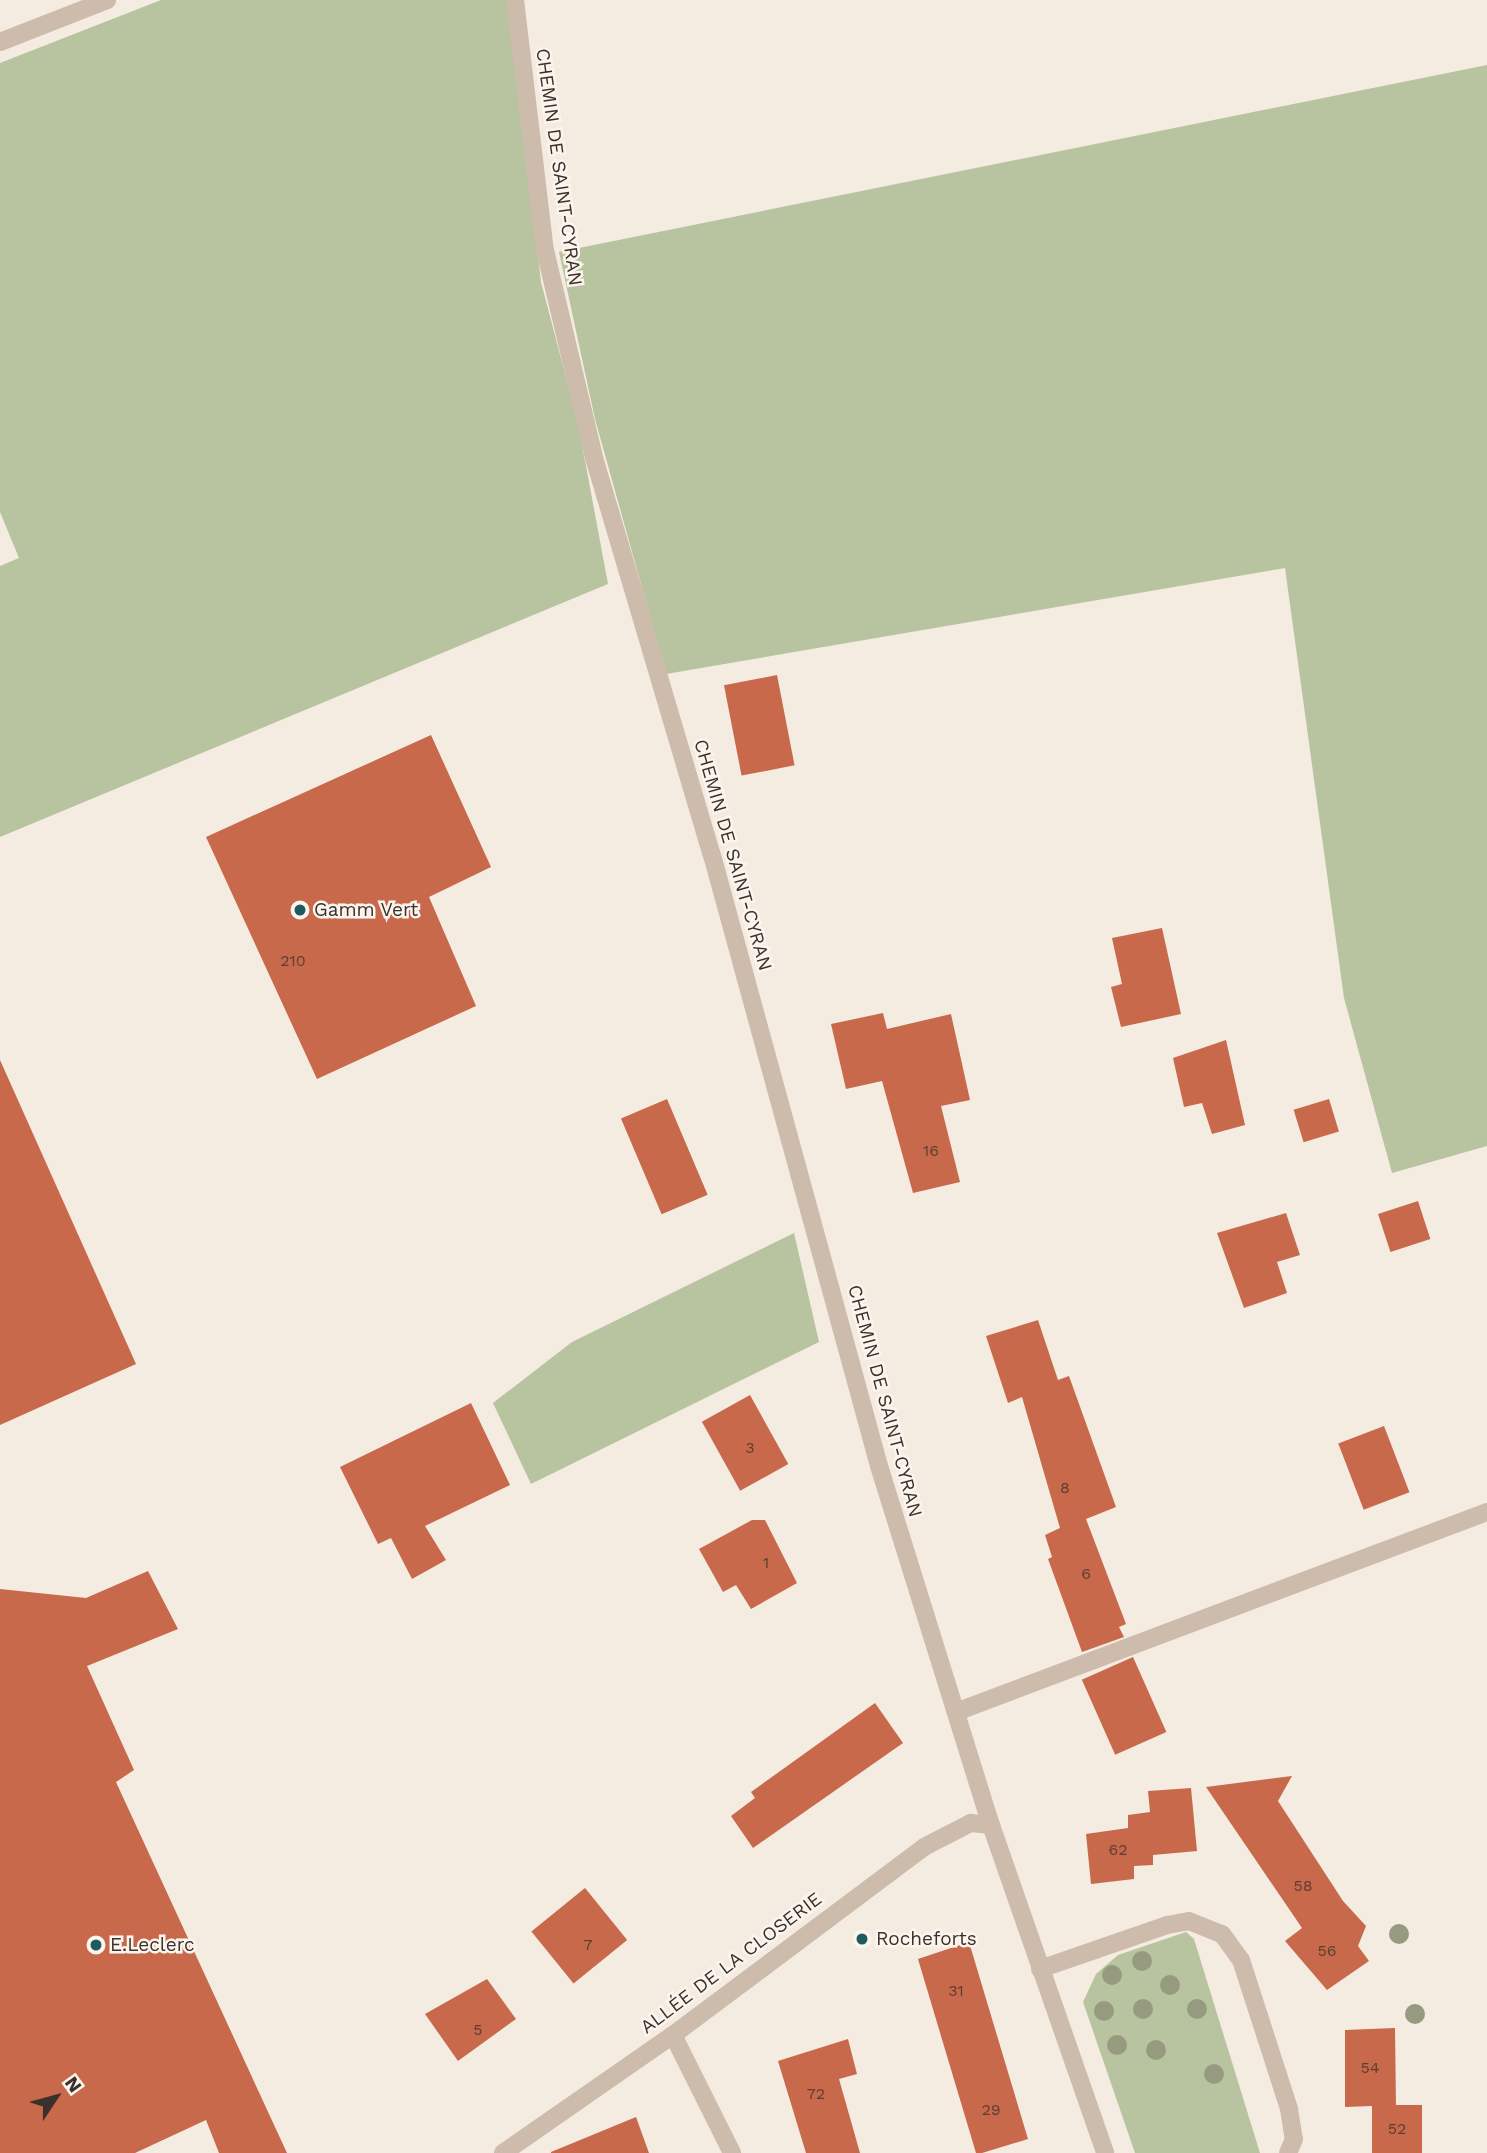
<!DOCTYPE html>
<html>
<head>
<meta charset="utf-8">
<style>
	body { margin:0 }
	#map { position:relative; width:1487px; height:2153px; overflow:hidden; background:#f4ebe1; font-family:"Work Sans",sans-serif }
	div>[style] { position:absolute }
	.green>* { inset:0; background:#b8c4a0 }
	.building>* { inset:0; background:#c8694b; transform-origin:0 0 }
	.minor>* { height:18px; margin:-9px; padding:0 9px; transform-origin:9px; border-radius:9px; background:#cdbbac }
	.trees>* { width:20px; height:20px; margin:-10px; border-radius:50%; background:#969b7f }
	.dots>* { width:19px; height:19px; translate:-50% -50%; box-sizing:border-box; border:4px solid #fbf5ee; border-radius:50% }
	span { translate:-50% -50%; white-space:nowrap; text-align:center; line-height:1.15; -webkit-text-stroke:5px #fbf5ee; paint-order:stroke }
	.number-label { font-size:16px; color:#5e3e33 }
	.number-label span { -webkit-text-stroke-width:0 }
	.street-label { font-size:19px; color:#3b302b }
	.poi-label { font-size:19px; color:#3b302b }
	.left { translate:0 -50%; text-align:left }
	.north { position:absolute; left:21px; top:2062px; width:70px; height:70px; -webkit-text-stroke:5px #fbf5ee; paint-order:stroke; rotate:54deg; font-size:19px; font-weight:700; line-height:28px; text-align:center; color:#3b302b }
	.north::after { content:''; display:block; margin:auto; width:24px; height:32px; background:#3b302b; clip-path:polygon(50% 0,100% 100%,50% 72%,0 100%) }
</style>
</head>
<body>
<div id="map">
	<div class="green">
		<i style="clip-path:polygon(161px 0,508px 0,541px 282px,578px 423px,608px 584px,0 837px,0 566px,19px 558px,0 512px,0 63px)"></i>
		<i style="clip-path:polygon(1487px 65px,1487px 1146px,1392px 1173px,1344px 998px,1285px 568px,666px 674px,595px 419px,559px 252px)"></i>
		<i style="clip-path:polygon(794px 1233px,819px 1342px,531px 1484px,493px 1403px,572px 1342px)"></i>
		<i style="clip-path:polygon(1186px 1932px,1194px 1939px,1260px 2153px,1135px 2153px,1083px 2002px,1096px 1974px,1118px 1955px)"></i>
	</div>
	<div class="building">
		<i style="left:777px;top:675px;width:92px;height:54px;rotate:79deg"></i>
		<i style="clip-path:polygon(431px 735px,491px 867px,429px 897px,476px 1006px,317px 1079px,206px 837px)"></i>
		<i style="clip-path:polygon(1162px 928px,1181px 1014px,1121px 1027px,1111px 987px,1122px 984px,1112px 938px)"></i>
		<i style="clip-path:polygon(883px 1013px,887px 1029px,951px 1014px,970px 1100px,941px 1106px,960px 1182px,913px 1193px,882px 1081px,846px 1089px,831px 1024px)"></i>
		<i style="clip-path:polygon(1226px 1040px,1245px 1125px,1212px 1134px,1202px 1103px,1184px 1107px,1173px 1058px)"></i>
		<i style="clip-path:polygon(0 1060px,136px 1364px,0 1425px)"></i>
		<i style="left:667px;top:1099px;width:104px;height:50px;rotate:67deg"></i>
		<i style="left:1329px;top:1099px;width:34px;height:37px;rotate:73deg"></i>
		<i style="left:1418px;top:1201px;width:40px;height:42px;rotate:72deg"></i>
		<i style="clip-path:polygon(1286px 1213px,1300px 1255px,1277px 1262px,1287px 1293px,1244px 1308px,1217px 1233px)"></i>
		<i style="clip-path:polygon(1038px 1320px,1058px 1380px,1069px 1376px,1116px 1507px,1086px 1519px,1126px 1624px,1119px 1627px,1124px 1637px,1082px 1652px,1048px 1559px,1052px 1557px,1045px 1535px,1060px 1528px,1022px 1397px,1008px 1403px,986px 1336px)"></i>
		<i style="left:750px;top:1395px;width:79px;height:55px;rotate:61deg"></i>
		<i style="clip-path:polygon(471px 1403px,510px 1485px,425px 1526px,446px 1560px,412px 1579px,391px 1538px,378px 1544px,340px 1467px)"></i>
		<i style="left:1384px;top:1426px;width:71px;height:49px;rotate:69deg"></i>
		<i style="clip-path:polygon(752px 1520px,765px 1520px,797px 1583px,751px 1609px,736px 1585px,723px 1592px,699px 1549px)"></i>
		<i style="clip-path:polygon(148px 1571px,178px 1629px,87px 1666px,134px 1770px,116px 1782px,287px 2153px,219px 2153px,206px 2120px,135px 2153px,0 2153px,0 1589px,86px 1598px)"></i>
		<i style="left:1133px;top:1657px;width:82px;height:56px;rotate:66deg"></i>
		<i style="clip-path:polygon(875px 1703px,903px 1743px,753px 1848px,731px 1816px,755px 1798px,751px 1792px)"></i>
		<i style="clip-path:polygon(1292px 1776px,1278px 1801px,1343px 1901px,1366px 1926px,1358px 1946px,1369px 1961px,1327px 1990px,1285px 1941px,1302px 1928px,1206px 1787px)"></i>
		<i style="clip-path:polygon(1191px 1788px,1197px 1851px,1153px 1855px,1153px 1865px,1134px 1866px,1134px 1879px,1091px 1884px,1086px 1834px,1128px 1828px,1128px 1815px,1150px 1812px,1148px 1791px)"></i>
		<i style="left:585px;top:1888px;width:67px;height:69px;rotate:51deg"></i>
		<i style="clip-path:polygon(969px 1942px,1028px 2139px,982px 2153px,976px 2153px,918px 1959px)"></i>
		<i style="clip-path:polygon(487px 1979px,516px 2019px,458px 2061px,425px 2014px)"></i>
		<i style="clip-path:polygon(1395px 2028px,1396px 2105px,1422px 2105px,1422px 2153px,1372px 2153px,1372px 2106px,1345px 2107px,1345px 2030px)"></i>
		<i style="clip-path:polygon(848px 2039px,857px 2074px,839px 2079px,860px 2153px,806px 2153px,778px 2061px)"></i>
		<i style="clip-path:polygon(636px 2117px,649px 2153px,551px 2153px,551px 2152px)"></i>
	</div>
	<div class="minor">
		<i style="left:515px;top:0;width:252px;rotate:83.2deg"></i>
		<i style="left:545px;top:250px;width:217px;rotate:76.7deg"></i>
		<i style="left:595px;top:461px;width:411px;rotate:73.5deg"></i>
		<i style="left:712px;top:855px;width:633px;rotate:74.71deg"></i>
		<i style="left:879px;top:1466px;width:376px;rotate:72.7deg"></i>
		<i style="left:991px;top:1825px;width:347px;rotate:70.8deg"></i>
		<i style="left:0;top:42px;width:115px;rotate:-21.4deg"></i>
		<i style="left:956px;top:1712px;width:567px;rotate:-20.64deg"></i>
		<i style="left:1040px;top:1969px;width:134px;rotate:-19.1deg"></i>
		<i style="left:1167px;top:1925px;width:22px;rotate:-10deg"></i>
		<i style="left:1189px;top:1921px;width:35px;rotate:22deg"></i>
		<i style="left:1222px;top:1934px;width:32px;rotate:54deg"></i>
		<i style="left:1241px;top:1960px;width:157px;rotate:72.1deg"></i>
		<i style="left:1289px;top:2109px;width:30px;rotate:81deg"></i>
		<i style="left:1294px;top:2139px;width:15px;rotate:113deg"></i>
		<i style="left:673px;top:2035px;width:132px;rotate:63.4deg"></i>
		<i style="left:503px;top:2153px;width:207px;rotate:-34.8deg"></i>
		<i style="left:673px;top:2035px;width:314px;rotate:-36.8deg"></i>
		<i style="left:924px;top:1847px;width:53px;rotate:-27.1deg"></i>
		<i style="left:971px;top:1823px;width:20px;rotate:6deg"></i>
	</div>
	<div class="trees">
		<i style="left:1399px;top:1934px"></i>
		<i style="left:1142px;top:1961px"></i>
		<i style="left:1112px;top:1975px"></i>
		<i style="left:1170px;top:1985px"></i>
		<i style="left:1143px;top:2009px"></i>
		<i style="left:1197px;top:2009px"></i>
		<i style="left:1104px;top:2011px"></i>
		<i style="left:1415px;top:2014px"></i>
		<i style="left:1117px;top:2045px"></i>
		<i style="left:1156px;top:2050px"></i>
		<i style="left:1214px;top:2074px"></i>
	</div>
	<div class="dots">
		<i style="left:300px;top:910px;background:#1f5a5e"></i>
		<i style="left:862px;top:1939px;background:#1f5a5e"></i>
		<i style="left:96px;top:1945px;background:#1f5a5e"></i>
	</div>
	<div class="number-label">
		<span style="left:293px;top:961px">210</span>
		<span style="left:931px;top:1151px">16</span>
		<span style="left:750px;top:1448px">3</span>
		<span style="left:1065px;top:1488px">8</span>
		<span style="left:766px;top:1563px">1</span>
		<span style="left:1086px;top:1574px">6</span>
		<span style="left:1118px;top:1850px">62</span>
		<span style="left:1303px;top:1886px">58</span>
		<span style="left:588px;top:1945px">7</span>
		<span style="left:1327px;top:1951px">56</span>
		<span style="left:956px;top:1991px">31</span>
		<span style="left:478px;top:2030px">5</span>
		<span style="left:1370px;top:2068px">54</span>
		<span style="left:816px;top:2094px">72</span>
		<span style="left:991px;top:2110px">29</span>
		<span style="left:1397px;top:2129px">52</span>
	</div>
	<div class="street-label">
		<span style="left:559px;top:167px;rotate:82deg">CHEMIN DE SAINT-CYRAN</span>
		<span style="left:733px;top:855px;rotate:74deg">CHEMIN DE SAINT-CYRAN</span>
		<span style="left:885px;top:1401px;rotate:75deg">CHEMIN DE SAINT-CYRAN</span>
		<span style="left:731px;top:1963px;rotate:-37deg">ALLÉE DE LA CLOSERIE</span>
	</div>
	<div class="poi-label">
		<span class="left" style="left:314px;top:910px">Gamm Vert</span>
		<span class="left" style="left:876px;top:1939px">Rocheforts</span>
		<span class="left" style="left:110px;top:1945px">E.Leclerc</span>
	</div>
	<div class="north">N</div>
</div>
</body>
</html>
